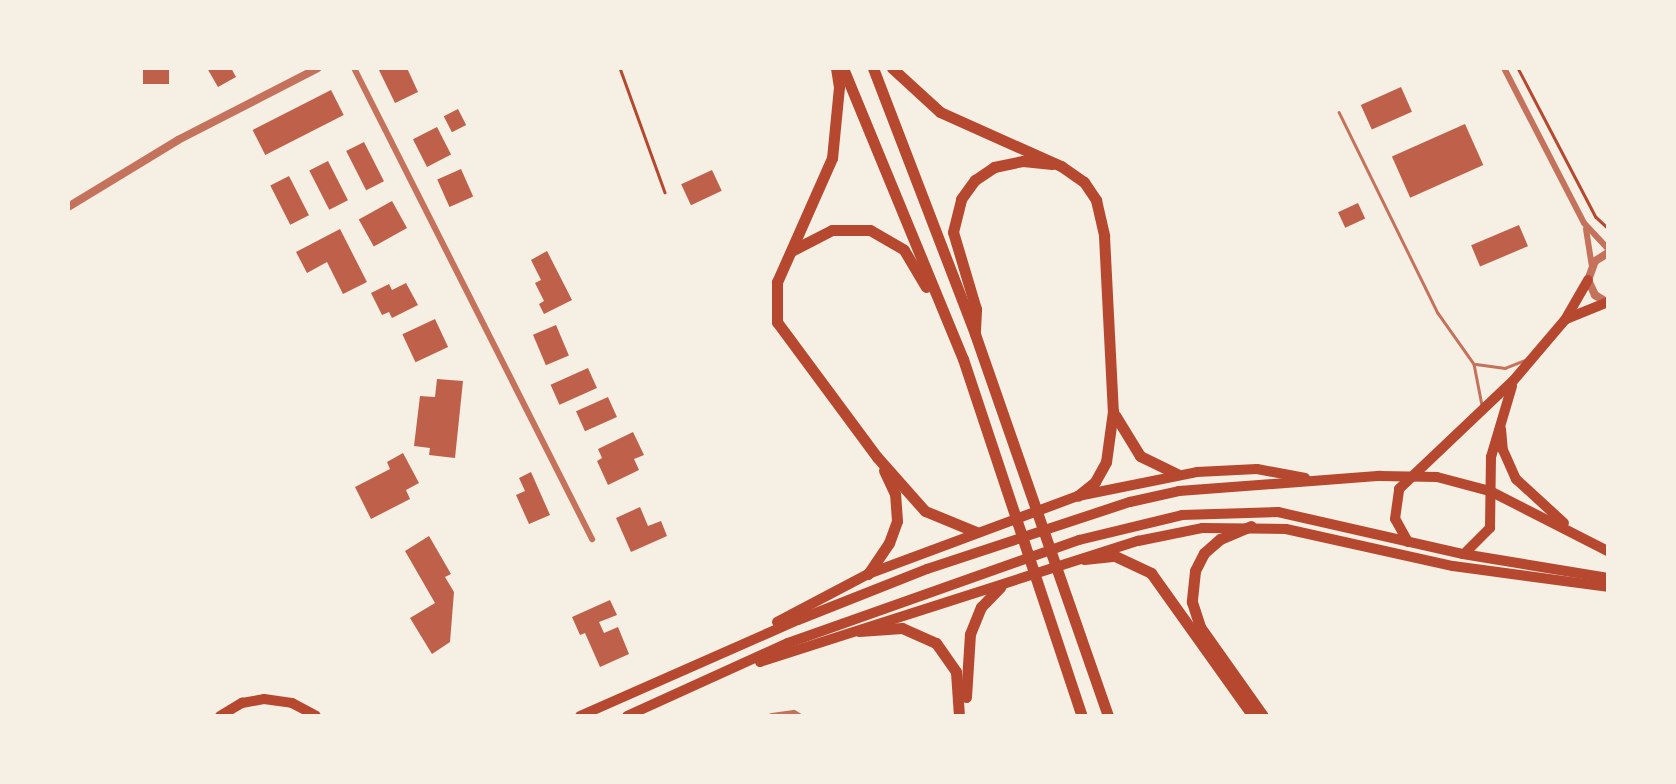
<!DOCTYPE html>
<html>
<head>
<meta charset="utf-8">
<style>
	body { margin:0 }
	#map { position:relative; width:1676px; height:784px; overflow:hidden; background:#f6efe4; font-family:"Exo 2",sans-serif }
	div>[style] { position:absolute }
	.building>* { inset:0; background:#bf614a; transform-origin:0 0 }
	.path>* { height:2.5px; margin:-1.25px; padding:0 1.25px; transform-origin:1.25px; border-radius:1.25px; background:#b5482f }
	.service>* { height:2.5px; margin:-1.25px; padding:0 1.25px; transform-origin:1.25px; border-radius:1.25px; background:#c5725c }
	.minor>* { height:6px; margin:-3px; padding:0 3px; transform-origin:3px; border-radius:3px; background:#c5725c }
	.tertiary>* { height:8px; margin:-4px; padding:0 4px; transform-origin:4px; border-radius:4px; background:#c5725c }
	.primary>* { height:10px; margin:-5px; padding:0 5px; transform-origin:5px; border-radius:5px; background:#b5482f }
	.motorway>* { height:11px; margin:-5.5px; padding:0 5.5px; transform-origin:5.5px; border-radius:5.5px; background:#b5482f }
	span { translate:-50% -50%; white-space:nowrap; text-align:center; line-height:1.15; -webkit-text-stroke:8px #f6efe4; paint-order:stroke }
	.frame { position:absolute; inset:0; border:70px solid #f6efe4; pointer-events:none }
</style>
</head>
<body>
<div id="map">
	<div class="building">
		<i style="left:143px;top:68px;width:26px;height:16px"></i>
		<i style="clip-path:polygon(207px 68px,231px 68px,236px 77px,218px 87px)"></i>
		<i style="clip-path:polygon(378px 68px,407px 68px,418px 92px,395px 103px)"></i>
		<i style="left:1401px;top:87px;width:27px;height:44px;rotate:66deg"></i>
		<i style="left:331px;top:90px;width:28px;height:88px;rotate:63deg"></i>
		<i style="left:458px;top:109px;width:18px;height:16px;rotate:63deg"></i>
		<i style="left:1465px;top:124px;width:45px;height:80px;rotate:66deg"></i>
		<i style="left:437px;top:127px;width:31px;height:27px;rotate:63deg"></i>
		<i style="left:364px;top:142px;width:44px;height:20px;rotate:63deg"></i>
		<i style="left:328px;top:161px;width:44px;height:21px;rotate:63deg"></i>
		<i style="left:461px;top:169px;width:30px;height:26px;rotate:66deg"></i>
		<i style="left:712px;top:170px;width:23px;height:34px;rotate:65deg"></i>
		<i style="left:289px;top:176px;width:44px;height:21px;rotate:63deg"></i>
		<i style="left:392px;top:201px;width:31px;height:38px;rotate:61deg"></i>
		<i style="left:1358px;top:203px;width:17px;height:22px;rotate:65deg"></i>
		<i style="left:1519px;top:225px;width:23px;height:52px;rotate:67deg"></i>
		<i style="clip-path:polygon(340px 229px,367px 282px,343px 294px,327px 262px,307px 273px,296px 252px)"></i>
		<i style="clip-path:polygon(547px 251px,572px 300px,544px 314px,539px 304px,544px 301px,535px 283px,541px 280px,531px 260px)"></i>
		<i style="clip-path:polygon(406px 283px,418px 305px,392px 318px,389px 312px,382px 315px,371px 293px,389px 284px,392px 290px)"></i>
		<i style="left:435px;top:319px;width:31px;height:36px;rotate:65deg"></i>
		<i style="left:556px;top:325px;width:33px;height:25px;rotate:67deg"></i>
		<i style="left:588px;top:368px;width:22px;height:41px;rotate:66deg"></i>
		<i style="clip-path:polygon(437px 379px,463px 381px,455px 458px,429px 455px,430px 448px,414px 446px,420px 396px,435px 397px)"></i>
		<i style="left:608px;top:397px;width:22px;height:35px;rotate:66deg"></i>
		<i style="clip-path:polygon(633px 432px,644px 455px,634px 459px,639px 470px,608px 485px,597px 461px,602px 458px,598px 449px)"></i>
		<i style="clip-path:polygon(403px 453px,419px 483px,406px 490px,410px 499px,371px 519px,355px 487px,390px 469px,387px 462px)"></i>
		<i style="clip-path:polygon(531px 472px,550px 515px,529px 524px,516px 495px,525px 491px,519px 478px)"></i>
		<i style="clip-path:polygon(640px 507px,648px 526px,661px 521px,667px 536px,631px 552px,616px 518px)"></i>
		<i style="clip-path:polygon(429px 536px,451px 574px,445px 577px,454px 592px,450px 642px,432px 654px,410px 618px,435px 603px,405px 551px)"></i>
		<i style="clip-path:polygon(610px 600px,617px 615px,599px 622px,604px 633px,618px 627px,629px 654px,600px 667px,585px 633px,580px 635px,572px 617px)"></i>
	</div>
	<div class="path">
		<i style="left:620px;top:68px;width:132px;rotate:70.1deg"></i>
		<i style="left:1518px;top:68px;width:168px;rotate:62.4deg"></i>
		<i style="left:1596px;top:217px;width:16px;rotate:43deg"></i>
	</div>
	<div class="service">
		<i style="left:1339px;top:112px;width:224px;rotate:63.8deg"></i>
		<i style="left:1438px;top:313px;width:62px;rotate:54.8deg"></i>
		<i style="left:1474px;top:364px;width:42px;rotate:79deg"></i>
		<i style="left:1476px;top:364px;width:29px;rotate:8deg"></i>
		<i style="left:1505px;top:368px;width:22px;rotate:-22deg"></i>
	</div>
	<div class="minor">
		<i style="left:354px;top:68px;width:528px;rotate:63.19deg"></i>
		<i style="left:1504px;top:68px;width:174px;rotate:62.7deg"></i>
		<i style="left:1584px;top:223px;width:35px;rotate:47deg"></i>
		<i style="left:1586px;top:229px;width:36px;rotate:81deg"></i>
		<i style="left:772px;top:716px;width:22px;rotate:-8deg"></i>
		<i style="left:794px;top:713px;width:6px;rotate:31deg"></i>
	</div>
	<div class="tertiary">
		<i style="left:68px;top:207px;width:129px;rotate:-31.3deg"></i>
		<i style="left:178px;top:140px;width:157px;rotate:-27.2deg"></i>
		<i style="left:1608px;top:253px;width:15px;rotate:148deg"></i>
		<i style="left:1595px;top:261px;width:20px;rotate:110deg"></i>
		<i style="left:1588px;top:280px;width:17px;rotate:65deg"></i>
		<i style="left:1595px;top:295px;width:15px;rotate:32deg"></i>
	</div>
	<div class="primary">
		<i style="left:1566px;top:319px;width:45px;rotate:-22deg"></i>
		<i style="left:1501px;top:429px;width:21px;rotate:85deg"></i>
		<i style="left:1503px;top:450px;width:32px;rotate:66deg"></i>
		<i style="left:1516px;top:479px;width:65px;rotate:42.5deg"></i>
		<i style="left:1408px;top:542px;width:26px;rotate:-119deg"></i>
		<i style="left:1395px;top:519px;width:30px;rotate:-82deg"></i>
		<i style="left:1399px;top:489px;width:157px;rotate:-43.5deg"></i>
		<i style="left:1513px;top:381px;width:80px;rotate:-49.6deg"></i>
		<i style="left:1565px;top:320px;width:46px;rotate:-60.1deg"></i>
		<i style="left:1464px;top:554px;width:37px;rotate:-45deg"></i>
		<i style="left:1490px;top:528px;width:71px;rotate:-89.2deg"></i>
		<i style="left:1491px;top:457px;width:74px;rotate:-73.5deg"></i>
		<i style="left:777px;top:622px;width:103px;rotate:-27.8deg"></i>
		<i style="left:868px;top:574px;width:224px;rotate:-20.4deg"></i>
		<i style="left:1078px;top:496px;width:121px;rotate:-11.4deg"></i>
		<i style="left:1197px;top:472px;width:60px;rotate:-2.9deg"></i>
		<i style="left:1257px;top:469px;width:49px;rotate:10.6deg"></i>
		<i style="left:760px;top:662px;width:397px;rotate:-17.8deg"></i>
		<i style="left:1138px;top:541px;width:65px;rotate:-11.5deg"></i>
		<i style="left:1202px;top:528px;width:84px;rotate:0.7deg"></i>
		<i style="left:1286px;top:529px;width:171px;rotate:12.5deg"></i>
		<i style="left:1453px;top:566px;width:156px;rotate:7.7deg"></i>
		<i style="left:220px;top:716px;width:26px;rotate:-31deg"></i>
		<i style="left:242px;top:703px;width:22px;rotate:-10deg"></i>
		<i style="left:264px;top:699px;width:28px;rotate:8deg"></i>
		<i style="left:292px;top:703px;width:27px;rotate:28deg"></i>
		<i style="left:580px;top:716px;width:238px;rotate:-23.8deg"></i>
		<i style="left:798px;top:620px;width:139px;rotate:-21.6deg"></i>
		<i style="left:927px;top:569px;width:214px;rotate:-18.3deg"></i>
		<i style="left:1130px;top:502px;width:50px;rotate:-12.7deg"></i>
		<i style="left:1179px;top:491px;width:202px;rotate:-4.3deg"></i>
		<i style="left:1380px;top:476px;width:57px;rotate:1deg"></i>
		<i style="left:1437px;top:477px;width:55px;rotate:14.8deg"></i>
		<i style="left:1490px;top:491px;width:132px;rotate:27deg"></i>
		<i style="left:627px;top:716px;width:177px;rotate:-24.4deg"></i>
		<i style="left:788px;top:643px;width:309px;rotate:-19.5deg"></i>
		<i style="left:1079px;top:540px;width:106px;rotate:-13.6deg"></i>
		<i style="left:1182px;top:515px;width:96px;rotate:-1.8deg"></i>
		<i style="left:1278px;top:512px;width:190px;rotate:12.8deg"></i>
		<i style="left:1463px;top:554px;width:147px;rotate:9.4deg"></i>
	</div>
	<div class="motorway">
		<i style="left:836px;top:68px;width:19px;rotate:81deg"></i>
		<i style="left:839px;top:87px;width:71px;rotate:95.6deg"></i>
		<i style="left:832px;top:158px;width:136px;rotate:113.9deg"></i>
		<i style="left:777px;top:282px;width:40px;rotate:90deg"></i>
		<i style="left:777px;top:322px;width:168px;rotate:53.5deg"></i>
		<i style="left:877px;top:457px;width:72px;rotate:48.4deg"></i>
		<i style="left:925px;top:511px;width:55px;rotate:22.4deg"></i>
		<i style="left:843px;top:68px;width:315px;rotate:67.6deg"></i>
		<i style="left:963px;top:359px;width:376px;rotate:71.6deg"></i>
		<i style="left:873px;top:68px;width:285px;rotate:69deg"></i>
		<i style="left:975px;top:334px;width:404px;rotate:70.8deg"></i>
		<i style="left:892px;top:68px;width:65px;rotate:42.5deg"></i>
		<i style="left:940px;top:112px;width:133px;rotate:24.1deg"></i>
		<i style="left:1061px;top:166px;width:28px;rotate:35deg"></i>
		<i style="left:1084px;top:182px;width:22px;rotate:56deg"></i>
		<i style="left:1096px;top:200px;width:37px;rotate:77deg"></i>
		<i style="left:1104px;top:236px;width:175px;rotate:87.1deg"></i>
		<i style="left:1113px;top:411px;width:51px;rotate:97.8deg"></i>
		<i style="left:1106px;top:462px;width:23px;rotate:119deg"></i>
		<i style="left:1095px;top:482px;width:22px;rotate:141deg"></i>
		<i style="left:793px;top:250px;width:44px;rotate:-27.1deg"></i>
		<i style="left:832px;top:230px;width:38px"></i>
		<i style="left:870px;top:230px;width:39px;rotate:30deg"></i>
		<i style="left:904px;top:250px;width:43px;rotate:59.3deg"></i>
		<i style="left:975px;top:330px;width:21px;rotate:-87deg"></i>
		<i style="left:976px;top:309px;width:80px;rotate:-106.6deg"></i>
		<i style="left:953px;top:232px;width:34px;rotate:-76deg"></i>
		<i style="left:961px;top:199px;width:24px;rotate:-54deg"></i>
		<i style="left:975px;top:180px;width:23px;rotate:-34deg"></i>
		<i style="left:994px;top:167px;width:30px;rotate:-12deg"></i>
		<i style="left:1023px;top:161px;width:29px;rotate:6deg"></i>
		<i style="left:1115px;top:415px;width:48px;rotate:58.6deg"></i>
		<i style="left:1140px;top:456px;width:41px;rotate:25.9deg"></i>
		<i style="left:1251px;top:526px;width:34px;rotate:157deg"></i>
		<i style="left:1220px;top:539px;width:21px;rotate:139deg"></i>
		<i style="left:1204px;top:553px;width:20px;rotate:117deg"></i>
		<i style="left:1195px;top:571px;width:31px;rotate:96deg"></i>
		<i style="left:1192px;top:602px;width:26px;rotate:72deg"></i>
		<i style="left:1200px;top:627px;width:109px;rotate:54.7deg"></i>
		<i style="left:1084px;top:559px;width:31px;rotate:-6deg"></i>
		<i style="left:1115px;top:556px;width:40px;rotate:25deg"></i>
		<i style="left:1151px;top:573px;width:176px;rotate:54.5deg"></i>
		<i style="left:868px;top:574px;width:37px;rotate:-56deg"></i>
		<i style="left:889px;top:543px;width:23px;rotate:-70deg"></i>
		<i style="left:897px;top:521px;width:27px;rotate:-94deg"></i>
		<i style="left:895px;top:494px;width:26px;rotate:-115deg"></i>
		<i style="left:859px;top:631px;width:43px;rotate:-4deg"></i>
		<i style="left:902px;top:628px;width:37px;rotate:24deg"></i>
		<i style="left:936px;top:643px;width:35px;rotate:55deg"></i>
		<i style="left:956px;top:672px;width:44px;rotate:86.1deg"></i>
		<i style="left:966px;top:697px;width:63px;rotate:-86.4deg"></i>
		<i style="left:970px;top:634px;width:29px;rotate:-68deg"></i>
		<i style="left:981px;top:607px;width:28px;rotate:-46deg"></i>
	</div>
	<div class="frame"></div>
</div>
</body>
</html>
